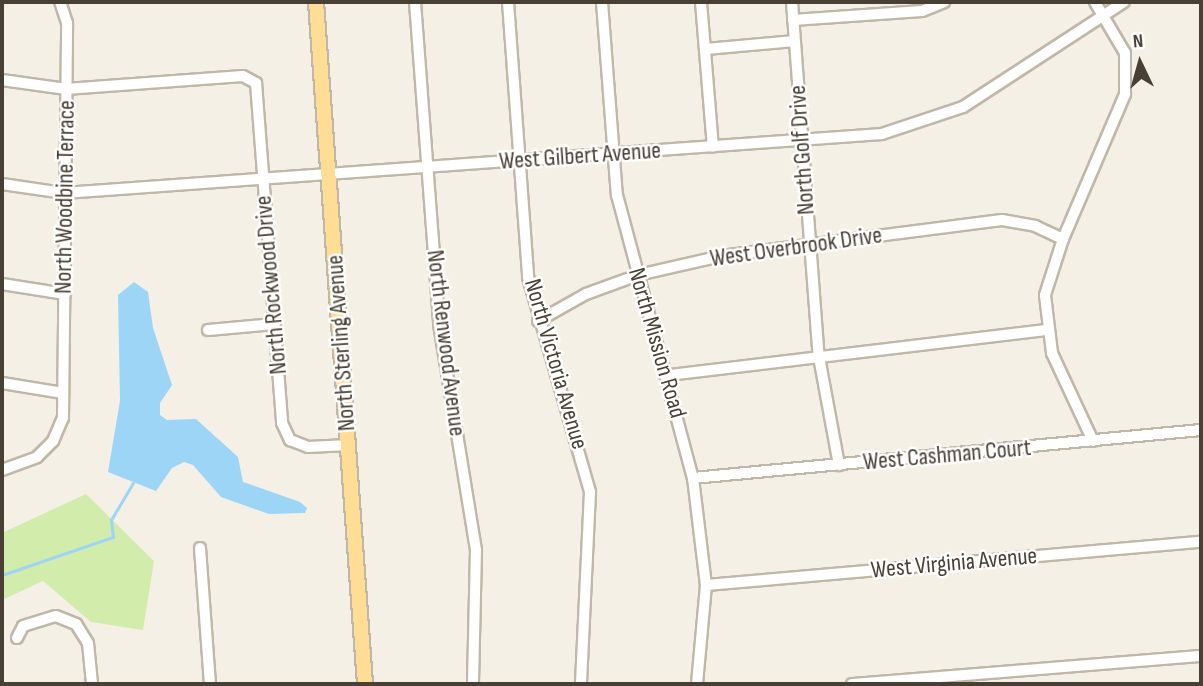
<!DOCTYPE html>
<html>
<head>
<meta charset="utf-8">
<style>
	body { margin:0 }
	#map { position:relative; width:1203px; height:686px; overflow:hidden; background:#f4f0e6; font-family:"Sofia Sans Condensed",sans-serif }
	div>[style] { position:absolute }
	.green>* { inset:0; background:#d1ecab }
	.water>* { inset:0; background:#9dd5f6 }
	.stream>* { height:2.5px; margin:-1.25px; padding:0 1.25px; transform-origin:1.25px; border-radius:1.25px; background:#9dd5f6 }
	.roads { filter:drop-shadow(2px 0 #c1b7a8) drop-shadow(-2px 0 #c1b7a8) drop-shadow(0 2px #c1b7a8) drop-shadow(0 -2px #c1b7a8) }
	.minor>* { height:10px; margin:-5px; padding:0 5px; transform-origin:5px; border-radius:5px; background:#fff }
	.major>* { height:14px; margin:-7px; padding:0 7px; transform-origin:7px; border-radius:7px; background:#ffdd94 }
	span { translate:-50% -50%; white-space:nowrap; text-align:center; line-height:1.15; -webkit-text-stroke:5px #fff; paint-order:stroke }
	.street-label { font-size:24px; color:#484035 }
	.frame { position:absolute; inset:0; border:4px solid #484035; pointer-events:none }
	.north { position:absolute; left:1105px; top:28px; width:70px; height:70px; -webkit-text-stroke:5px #fff; paint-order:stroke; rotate:355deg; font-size:19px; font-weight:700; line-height:28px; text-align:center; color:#484035 }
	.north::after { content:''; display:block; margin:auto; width:24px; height:32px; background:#484035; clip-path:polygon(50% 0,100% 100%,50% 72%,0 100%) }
</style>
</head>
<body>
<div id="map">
	<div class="green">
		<i style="clip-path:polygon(86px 494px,154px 561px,143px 630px,91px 622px,43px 581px,2px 600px,2px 533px)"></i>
	</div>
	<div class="water">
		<i style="clip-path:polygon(134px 282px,148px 292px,153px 328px,172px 385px,160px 403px,160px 415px,167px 420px,196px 419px,238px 457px,243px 482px,300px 502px,307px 508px,305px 513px,269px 514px,221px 497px,193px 465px,184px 462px,172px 468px,156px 491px,108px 472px,120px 401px,118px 295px)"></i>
	</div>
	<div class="stream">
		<i style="left:2px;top:575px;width:117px;rotate:-18.9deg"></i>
		<i style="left:113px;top:537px;width:17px;rotate:-97deg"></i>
		<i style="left:111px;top:520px;width:43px;rotate:-59.3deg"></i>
	</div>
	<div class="roads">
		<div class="minor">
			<i style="left:415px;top:2px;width:323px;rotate:85.7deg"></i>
			<i style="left:439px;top:324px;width:229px;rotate:80.7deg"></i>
			<i style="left:476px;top:550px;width:134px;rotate:91.3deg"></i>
			<i style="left:508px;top:2px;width:276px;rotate:85.8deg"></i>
			<i style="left:528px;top:277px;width:224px;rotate:73.9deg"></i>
			<i style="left:590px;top:492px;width:192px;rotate:92.7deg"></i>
			<i style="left:602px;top:2px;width:194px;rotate:85.6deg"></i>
			<i style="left:617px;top:195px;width:293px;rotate:75deg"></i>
			<i style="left:693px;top:478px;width:108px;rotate:83.1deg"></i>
			<i style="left:706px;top:585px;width:99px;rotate:95.2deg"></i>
			<i style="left:701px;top:2px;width:145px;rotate:85.3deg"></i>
			<i style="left:792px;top:2px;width:356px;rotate:85.7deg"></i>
			<i style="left:819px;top:357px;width:110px;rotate:79.5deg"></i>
			<i style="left:793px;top:20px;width:129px;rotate:-4deg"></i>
			<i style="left:922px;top:11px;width:24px;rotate:-22deg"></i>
			<i style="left:706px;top:49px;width:89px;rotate:-5.1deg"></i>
			<i style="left:2px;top:80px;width:65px;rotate:8deg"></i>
			<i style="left:66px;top:89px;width:177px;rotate:-4.2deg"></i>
			<i style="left:243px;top:76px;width:15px;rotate:28deg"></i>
			<i style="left:256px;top:83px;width:341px;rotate:85.6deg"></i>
			<i style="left:282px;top:423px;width:19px;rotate:65deg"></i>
			<i style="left:290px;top:440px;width:19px;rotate:21deg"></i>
			<i style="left:308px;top:447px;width:40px;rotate:-2.9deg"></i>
			<i style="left:2px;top:184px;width:63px;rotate:8.3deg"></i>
			<i style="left:64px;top:193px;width:820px;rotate:-4.13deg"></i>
			<i style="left:882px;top:134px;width:85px;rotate:-18.4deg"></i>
			<i style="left:963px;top:107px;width:192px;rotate:-33.1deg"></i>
			<i style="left:2px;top:284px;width:64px;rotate:9deg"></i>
			<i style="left:538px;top:321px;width:55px;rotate:-29.4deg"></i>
			<i style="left:586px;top:294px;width:55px;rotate:-20.1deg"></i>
			<i style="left:638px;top:275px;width:85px;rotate:-12.9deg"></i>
			<i style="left:721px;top:256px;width:283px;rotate:-7.3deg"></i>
			<i style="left:1002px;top:220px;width:34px;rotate:10deg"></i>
			<i style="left:1035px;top:226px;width:31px;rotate:25deg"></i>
			<i style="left:208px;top:330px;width:67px;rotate:-5.1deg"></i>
			<i style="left:669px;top:375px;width:381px;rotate:-6.8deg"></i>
			<i style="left:2px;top:383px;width:62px;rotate:9.3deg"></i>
			<i style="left:1093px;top:441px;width:97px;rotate:-115deg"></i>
			<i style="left:1052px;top:353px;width:58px;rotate:-96.9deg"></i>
			<i style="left:1045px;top:295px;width:59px;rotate:-72.2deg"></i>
			<i style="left:1063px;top:239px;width:158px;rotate:-66.8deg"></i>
			<i style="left:1125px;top:94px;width:41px;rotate:-90deg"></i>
			<i style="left:1125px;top:53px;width:59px;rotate:-120.5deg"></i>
			<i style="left:2px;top:470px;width:37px;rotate:-20deg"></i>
			<i style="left:37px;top:457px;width:23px;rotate:-45deg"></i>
			<i style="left:53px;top:441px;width:25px;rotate:-67deg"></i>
			<i style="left:63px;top:418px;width:395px;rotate:-89.4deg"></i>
			<i style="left:67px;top:23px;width:22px;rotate:-108deg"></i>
			<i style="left:693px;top:478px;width:510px;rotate:-5.4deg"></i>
			<i style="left:200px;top:548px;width:136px;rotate:85.8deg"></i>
			<i style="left:706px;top:585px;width:497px;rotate:-5deg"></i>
			<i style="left:17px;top:638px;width:13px;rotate:-63deg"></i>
			<i style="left:23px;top:626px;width:34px;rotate:-17deg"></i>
			<i style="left:56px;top:616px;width:22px;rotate:22deg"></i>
			<i style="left:76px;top:624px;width:22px;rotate:58deg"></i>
			<i style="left:88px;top:643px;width:41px;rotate:84.4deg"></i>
			<i style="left:852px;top:684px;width:350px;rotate:-4.6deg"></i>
		</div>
		<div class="major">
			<i style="left:316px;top:2px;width:684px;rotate:85.89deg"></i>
		</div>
	</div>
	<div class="street-label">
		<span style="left:802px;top:150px;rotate:-94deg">North Golf Drive</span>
		<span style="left:580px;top:156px;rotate:-4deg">West Gilbert Avenue</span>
		<span style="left:65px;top:197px;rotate:-89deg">North Woodbine Terrace</span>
		<span style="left:796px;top:247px;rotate:-8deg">West Overbrook Drive</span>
		<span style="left:271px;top:285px;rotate:-95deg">North Rockwood Drive</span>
		<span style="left:341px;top:343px;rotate:-94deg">North Sterling Avenue</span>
		<span style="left:446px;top:343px;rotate:83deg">North Renwood Avenue</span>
		<span style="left:657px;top:343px;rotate:74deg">North Mission Road</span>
		<span style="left:556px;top:364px;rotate:74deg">North Victoria Avenue</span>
		<span style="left:947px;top:455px;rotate:-5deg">West Cashman Court</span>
		<span style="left:954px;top:563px;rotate:-5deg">West Virginia Avenue</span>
	</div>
	<div class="frame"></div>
	<div class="north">N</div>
</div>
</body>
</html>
